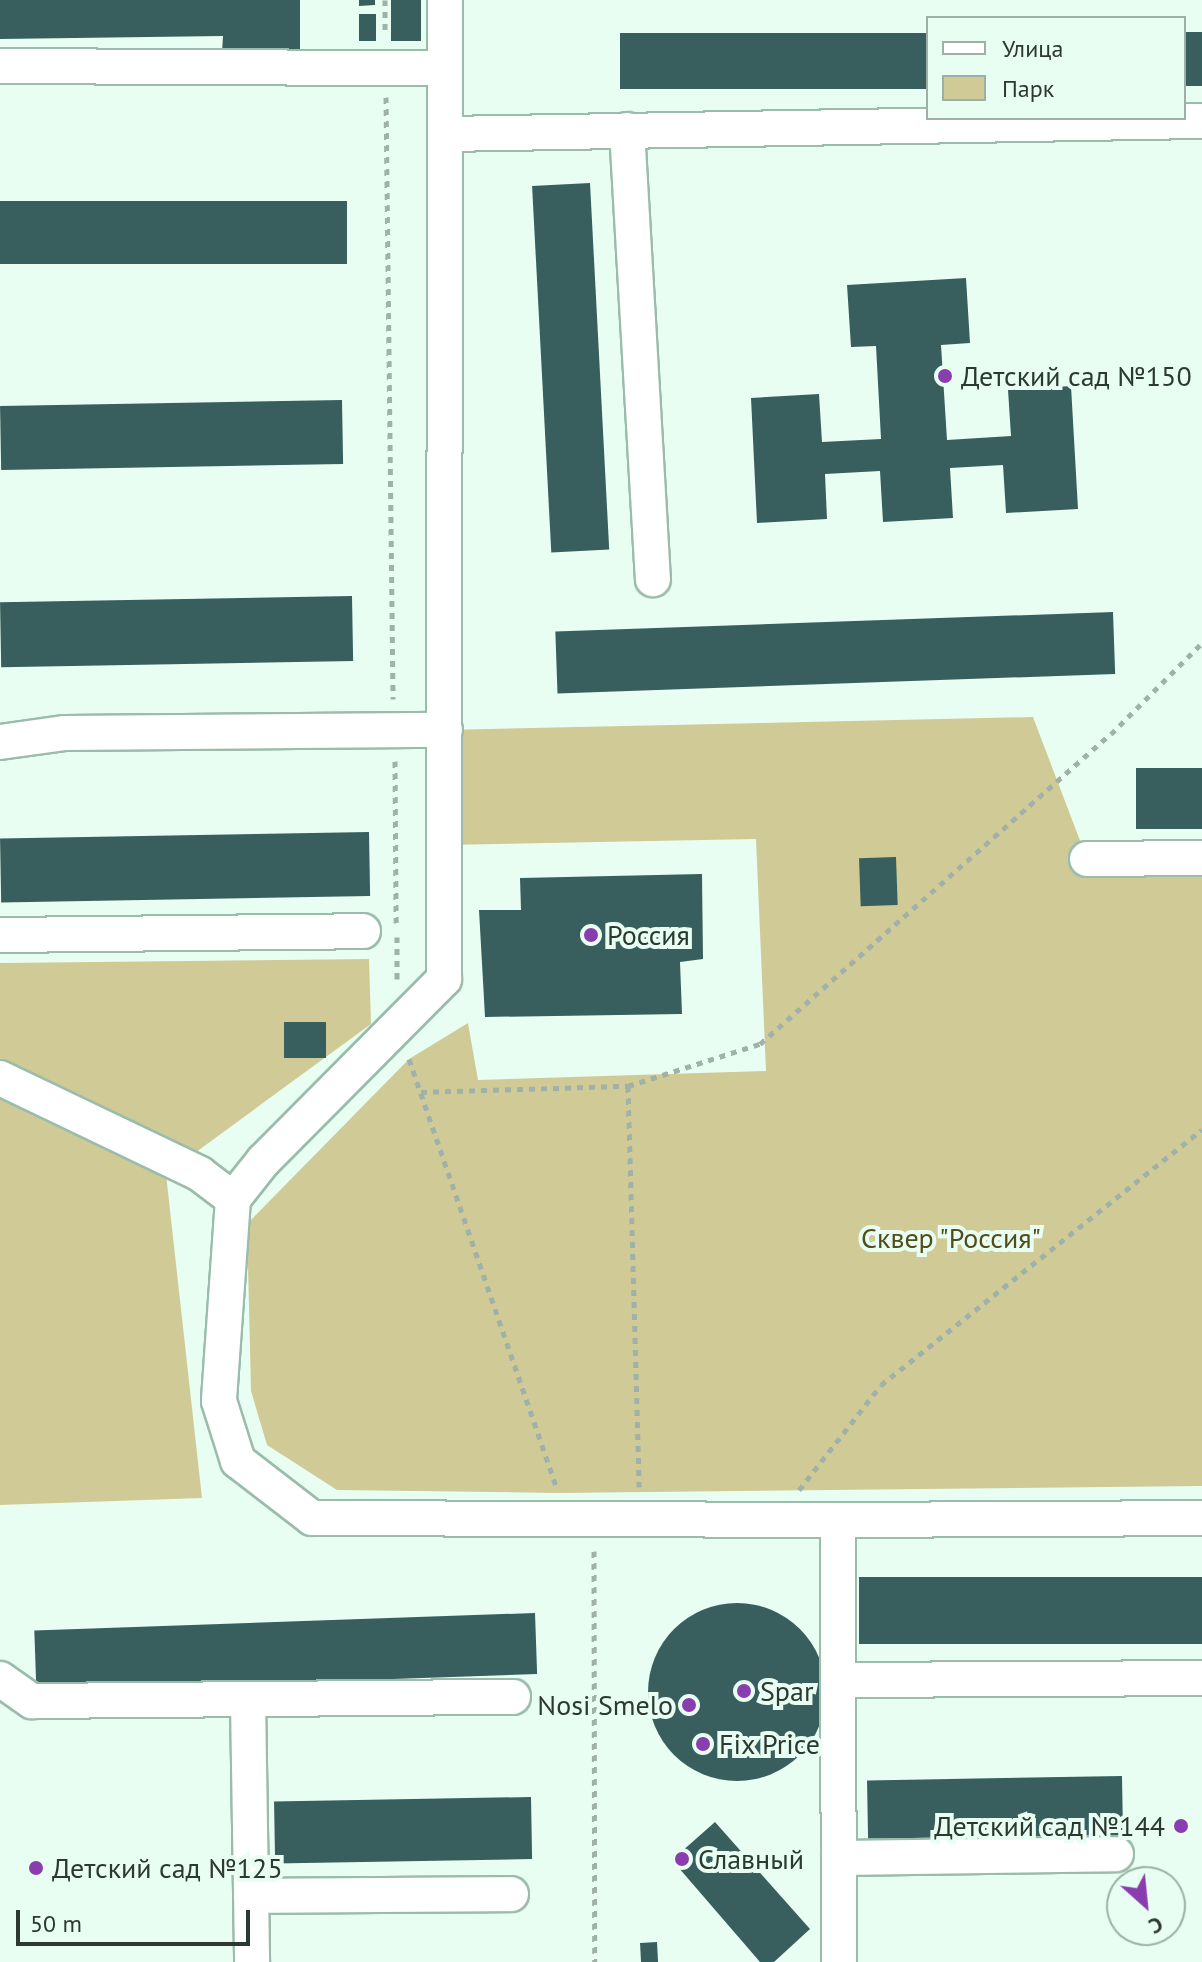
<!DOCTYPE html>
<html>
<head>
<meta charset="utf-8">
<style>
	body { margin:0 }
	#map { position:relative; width:1202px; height:1962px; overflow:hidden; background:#e9fef3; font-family:"PT Sans",sans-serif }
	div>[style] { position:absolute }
	.green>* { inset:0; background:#d0cb96 }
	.building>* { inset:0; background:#385f5d; transform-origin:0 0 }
	.round { border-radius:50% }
	.path>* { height:5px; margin-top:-2.5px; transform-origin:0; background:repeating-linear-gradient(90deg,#9fb1a8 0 6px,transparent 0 12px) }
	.roads { filter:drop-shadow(2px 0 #9abcab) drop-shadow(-2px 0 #9abcab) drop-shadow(0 2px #9abcab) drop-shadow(0 -2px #9abcab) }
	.minor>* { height:34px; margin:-17px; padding:0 17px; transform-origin:17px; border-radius:17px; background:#fff }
	.dots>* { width:22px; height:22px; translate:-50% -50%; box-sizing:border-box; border:4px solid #e9fef3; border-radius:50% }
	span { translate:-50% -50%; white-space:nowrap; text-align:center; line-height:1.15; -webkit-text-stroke:8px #e9fef3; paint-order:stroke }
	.poi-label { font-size:28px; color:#2b3932 }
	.left { translate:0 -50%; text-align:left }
	.right { translate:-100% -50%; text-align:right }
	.park-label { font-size:28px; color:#534d1a }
	.legend { position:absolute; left:926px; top:16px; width:260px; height:104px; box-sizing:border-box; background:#e9fef3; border:2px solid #9dafa6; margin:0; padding:10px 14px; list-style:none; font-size:24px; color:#2b3932 }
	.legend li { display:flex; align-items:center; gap:16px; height:40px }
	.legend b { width:40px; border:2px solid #9dafa6 }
	.north { position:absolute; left:1106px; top:1866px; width:80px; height:80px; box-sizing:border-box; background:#e9fef3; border:2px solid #9dafa6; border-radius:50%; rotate:153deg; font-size:22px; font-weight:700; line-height:32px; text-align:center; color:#2b3932 }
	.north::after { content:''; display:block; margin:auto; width:28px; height:36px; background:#8a3daf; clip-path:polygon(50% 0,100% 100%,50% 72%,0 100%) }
	.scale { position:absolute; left:16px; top:1910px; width:234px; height:36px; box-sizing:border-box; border:4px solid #2b3932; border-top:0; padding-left:10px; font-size:24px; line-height:28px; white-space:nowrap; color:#2b3932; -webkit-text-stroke:6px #e9fef3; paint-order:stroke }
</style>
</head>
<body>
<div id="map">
	<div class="green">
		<i style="clip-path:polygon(1033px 717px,1087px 859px,1202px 858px,1202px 1486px,558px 1493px,337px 1490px,267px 1445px,251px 1391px,247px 1224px,409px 1059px,468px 1023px,478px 1080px,766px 1071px,756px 839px,444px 845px,445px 730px)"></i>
		<i style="clip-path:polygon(369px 959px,371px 1024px,166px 1174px,202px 1498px,0 1505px,0 963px)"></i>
	</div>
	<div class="building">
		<i style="clip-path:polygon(0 0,300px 0,300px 52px,222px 52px,223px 36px,0 39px)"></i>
		<i style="clip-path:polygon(359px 0,375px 0,375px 5px,359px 6px)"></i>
		<i style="left:391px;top:0;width:30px;height:41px"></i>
		<i style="left:359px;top:14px;width:17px;height:27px"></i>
		<i style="left:1184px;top:32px;width:18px;height:54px"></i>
		<i style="left:928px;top:33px;width:56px;height:308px;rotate:90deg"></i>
		<i style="left:590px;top:183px;width:367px;height:58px;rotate:87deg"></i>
		<i style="left:0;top:201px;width:347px;height:63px"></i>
		<i style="clip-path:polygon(966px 278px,970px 343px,941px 345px,947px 440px,1011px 436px,1008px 390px,1071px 386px,1078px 509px,1006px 513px,1003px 465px,950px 468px,953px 518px,883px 522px,880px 471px,825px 474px,827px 519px,757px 523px,751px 398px,819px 394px,822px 442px,881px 439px,876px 346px,851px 347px,847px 285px)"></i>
		<i style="left:342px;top:400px;width:64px;height:342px;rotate:89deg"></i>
		<i style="left:352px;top:596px;width:65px;height:352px;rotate:89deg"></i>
		<i style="left:1113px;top:612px;width:62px;height:558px;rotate:88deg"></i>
		<i style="left:1202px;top:768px;width:61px;height:66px;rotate:90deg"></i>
		<i style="left:369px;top:832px;width:64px;height:369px;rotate:89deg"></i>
		<i style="left:896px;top:857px;width:48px;height:37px;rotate:88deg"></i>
		<i style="clip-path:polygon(702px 874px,703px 959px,680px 962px,682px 1014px,485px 1017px,479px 910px,521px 910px,520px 878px)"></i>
		<i style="left:284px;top:1022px;width:42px;height:36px"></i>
		<i style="left:1202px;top:1577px;width:67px;height:343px;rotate:90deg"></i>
		<i class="round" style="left:648px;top:1603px;width:178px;height:178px"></i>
		<i style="left:535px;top:1613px;width:61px;height:501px;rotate:88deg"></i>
		<i style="left:1122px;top:1776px;width:62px;height:255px;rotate:89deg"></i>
		<i style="left:531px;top:1797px;width:62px;height:257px;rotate:89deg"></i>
		<i style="clip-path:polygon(715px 1822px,810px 1929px,774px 1962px,760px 1962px,672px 1860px)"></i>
		<i style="left:657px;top:1942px;width:20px;height:17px;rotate:87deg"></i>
	</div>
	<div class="path">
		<i style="left:385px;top:0;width:35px;rotate:90deg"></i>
		<i style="left:386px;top:97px;width:602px;rotate:89.33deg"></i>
		<i style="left:395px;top:761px;width:162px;rotate:89.6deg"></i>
		<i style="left:397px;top:937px;width:42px;rotate:90deg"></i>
		<i style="left:409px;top:1059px;width:455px;rotate:71deg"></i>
		<i style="left:628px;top:1086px;width:401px;rotate:88.4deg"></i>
		<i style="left:421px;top:1092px;width:207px;rotate:-1.7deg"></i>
		<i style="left:628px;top:1086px;width:139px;rotate:-17.7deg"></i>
		<i style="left:760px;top:1044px;width:468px;rotate:-41.5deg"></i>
		<i style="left:1111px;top:734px;width:129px;rotate:-45deg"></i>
		<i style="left:799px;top:1490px;width:133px;rotate:-52deg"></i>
		<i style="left:881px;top:1385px;width:410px;rotate:-38.5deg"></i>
		<i style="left:594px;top:1551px;width:411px;rotate:89.9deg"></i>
	</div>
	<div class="roads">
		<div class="minor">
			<i style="left:445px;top:0;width:979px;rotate:90.06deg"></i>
			<i style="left:444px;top:979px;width:255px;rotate:134.8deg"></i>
			<i style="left:264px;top:1160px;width:50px;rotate:128.5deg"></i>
			<i style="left:233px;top:1199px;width:202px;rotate:94deg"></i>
			<i style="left:219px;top:1401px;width:63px;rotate:72.4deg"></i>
			<i style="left:238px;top:1461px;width:93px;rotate:37.6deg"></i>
			<i style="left:312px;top:1518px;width:526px;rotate:0.22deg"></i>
			<i style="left:838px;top:1520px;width:442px;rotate:89.9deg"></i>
			<i style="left:0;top:66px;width:443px;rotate:0.3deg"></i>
			<i style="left:627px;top:130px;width:450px;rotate:86.7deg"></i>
			<i style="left:446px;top:134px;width:756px;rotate:-0.99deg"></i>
			<i style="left:0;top:742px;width:66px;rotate:-7.9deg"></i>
			<i style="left:65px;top:733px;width:380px;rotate:-0.5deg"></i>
			<i style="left:1087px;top:859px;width:115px;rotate:-0.5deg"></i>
			<i style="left:0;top:935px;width:363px;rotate:-0.6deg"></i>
			<i style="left:0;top:1078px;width:222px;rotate:25.6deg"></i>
			<i style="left:200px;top:1174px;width:41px;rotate:37.1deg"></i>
			<i style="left:838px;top:1520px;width:364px;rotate:-0.3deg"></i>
			<i style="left:0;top:1679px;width:39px;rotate:35deg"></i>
			<i style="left:32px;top:1701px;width:481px;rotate:-0.5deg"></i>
			<i style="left:839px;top:1680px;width:363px;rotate:-0.3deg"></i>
			<i style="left:248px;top:1700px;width:262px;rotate:89.1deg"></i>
			<i style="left:839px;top:1858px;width:277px;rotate:-0.8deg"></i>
			<i style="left:251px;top:1896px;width:260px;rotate:-0.4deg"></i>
		</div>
	</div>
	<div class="dots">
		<i style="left:945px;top:376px;background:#8a3daf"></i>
		<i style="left:591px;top:935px;background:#8a3daf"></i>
		<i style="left:744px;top:1691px;background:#8a3daf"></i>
		<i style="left:689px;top:1705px;background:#8a3daf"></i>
		<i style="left:703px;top:1744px;background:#8a3daf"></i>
		<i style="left:1181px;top:1826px;background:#8a3daf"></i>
		<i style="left:682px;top:1859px;background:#8a3daf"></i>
		<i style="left:36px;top:1868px;background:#8a3daf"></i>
	</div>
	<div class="poi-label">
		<span class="left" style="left:961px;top:376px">Детский сад №150</span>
		<span class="left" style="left:607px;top:935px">Россия</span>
		<span class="left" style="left:760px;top:1691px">Spar</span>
		<span class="right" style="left:673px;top:1705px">Nosi Smelo</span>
		<span class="left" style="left:719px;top:1744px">Fix Price</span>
		<span class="right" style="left:1165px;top:1826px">Детский сад №144</span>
		<span class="left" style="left:698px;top:1859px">Славный</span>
		<span class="left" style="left:52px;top:1868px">Детский сад №125</span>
	</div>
	<div class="park-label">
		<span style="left:951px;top:1238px">Сквер "Россия"</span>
	</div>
	<ul class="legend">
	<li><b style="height:10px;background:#fff"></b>Улица</li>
	<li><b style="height:22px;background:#d0cb96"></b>Парк</li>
	</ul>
	<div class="north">С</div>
	<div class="scale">50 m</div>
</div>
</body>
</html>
